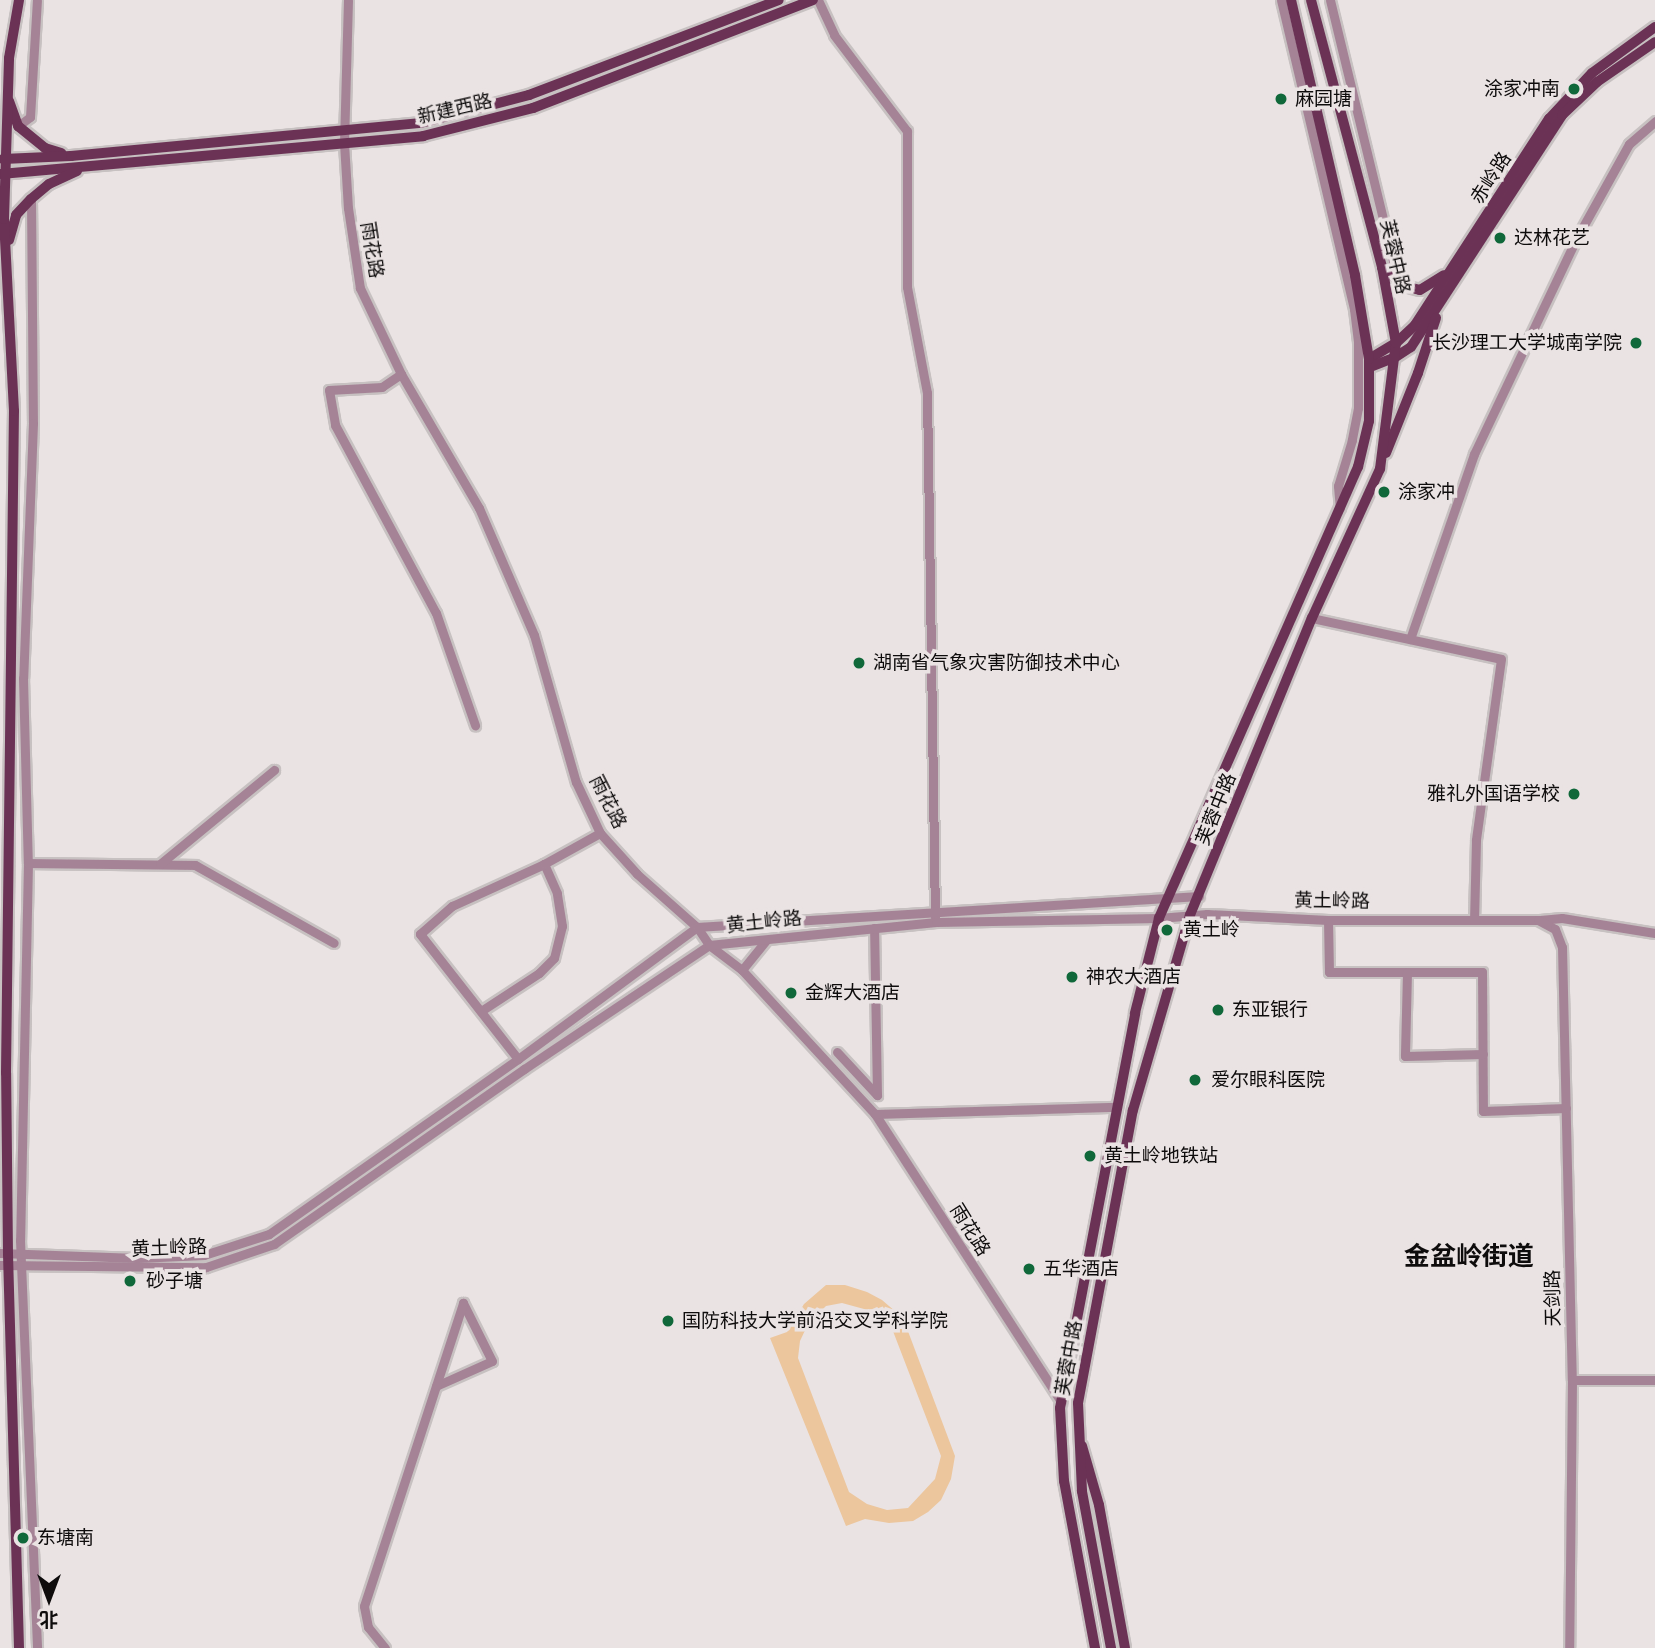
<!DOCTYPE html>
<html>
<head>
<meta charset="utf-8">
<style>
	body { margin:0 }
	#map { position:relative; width:1655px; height:1648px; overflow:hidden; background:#eae3e3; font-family:Quicksand,"Noto Sans SC",sans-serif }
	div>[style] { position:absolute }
	.green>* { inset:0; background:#ecc69d }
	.roads { filter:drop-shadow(2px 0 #c7c1c1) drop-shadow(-2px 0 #c7c1c1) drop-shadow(0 2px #c7c1c1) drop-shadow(0 -2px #c7c1c1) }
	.minor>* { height:9px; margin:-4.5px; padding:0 4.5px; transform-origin:4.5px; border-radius:4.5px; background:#a58396 }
	.major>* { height:10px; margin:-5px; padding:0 5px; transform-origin:5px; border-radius:5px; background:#6b3255 }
	.dots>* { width:19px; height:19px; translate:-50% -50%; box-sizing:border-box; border:4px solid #eae3e3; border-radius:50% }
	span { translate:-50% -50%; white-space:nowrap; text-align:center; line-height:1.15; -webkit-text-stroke:7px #eae3e3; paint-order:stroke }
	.poi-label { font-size:19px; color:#0e0c0c }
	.right { translate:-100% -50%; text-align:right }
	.left { translate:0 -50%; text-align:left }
	.street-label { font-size:19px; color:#0e0c0c }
	.district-label { font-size:26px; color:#0e0c0c; font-weight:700 }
	.north { position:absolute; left:14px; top:1564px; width:70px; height:70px; -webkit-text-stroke:5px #eae3e3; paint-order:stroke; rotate:180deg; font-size:19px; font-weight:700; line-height:28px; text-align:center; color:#0e0c0c }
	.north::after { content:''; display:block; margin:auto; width:24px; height:32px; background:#0e0c0c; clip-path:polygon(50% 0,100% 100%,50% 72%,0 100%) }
</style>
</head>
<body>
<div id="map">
	<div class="green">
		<i style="clip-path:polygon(evenodd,826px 1285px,845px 1285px,867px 1292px,882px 1300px,903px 1318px,955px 1456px,951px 1479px,941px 1500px,928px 1512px,913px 1521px,889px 1523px,865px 1519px,846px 1526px,770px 1338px,787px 1332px,804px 1304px,826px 1285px,842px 1303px,864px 1309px,891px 1326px,941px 1456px,935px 1479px,908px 1508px,887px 1510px,867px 1504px,849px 1492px,798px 1358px,800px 1341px,808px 1324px,826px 1306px,842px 1303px)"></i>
	</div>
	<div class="roads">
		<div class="minor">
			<i style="left:348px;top:0;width:143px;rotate:91.6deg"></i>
			<i style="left:344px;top:143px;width:65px;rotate:86.5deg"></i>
			<i style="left:348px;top:208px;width:81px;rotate:81.5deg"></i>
			<i style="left:360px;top:288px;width:95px;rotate:64.5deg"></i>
			<i style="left:401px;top:374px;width:155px;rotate:59.8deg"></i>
			<i style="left:479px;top:508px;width:138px;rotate:66.6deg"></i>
			<i style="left:534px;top:635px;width:153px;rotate:74.1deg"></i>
			<i style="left:576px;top:782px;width:56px;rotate:64.8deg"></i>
			<i style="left:600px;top:833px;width:55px;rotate:47.9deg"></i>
			<i style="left:637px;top:874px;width:80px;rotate:41.5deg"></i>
			<i style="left:697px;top:927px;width:22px;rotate:56deg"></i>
			<i style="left:709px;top:945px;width:41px;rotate:37.1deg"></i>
			<i style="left:742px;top:970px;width:196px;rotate:47.3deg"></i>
			<i style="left:875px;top:1114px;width:343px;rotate:57.1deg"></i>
			<i style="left:818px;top:0;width:38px;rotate:65deg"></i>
			<i style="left:834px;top:35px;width:121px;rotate:52.8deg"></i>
			<i style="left:907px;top:131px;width:156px;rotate:90deg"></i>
			<i style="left:907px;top:287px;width:108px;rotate:79.3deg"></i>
			<i style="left:927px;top:393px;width:524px;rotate:89.13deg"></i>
			<i style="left:1281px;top:0;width:318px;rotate:76.7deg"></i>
			<i style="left:1354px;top:309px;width:32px;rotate:83deg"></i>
			<i style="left:1358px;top:341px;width:67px;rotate:90deg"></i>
			<i style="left:1358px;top:408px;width:33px;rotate:101deg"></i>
			<i style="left:1352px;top:440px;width:48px;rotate:106.9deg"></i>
			<i style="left:1338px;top:486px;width:22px;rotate:85deg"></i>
			<i style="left:1330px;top:0;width:289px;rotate:76.4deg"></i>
			<i style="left:18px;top:126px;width:15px;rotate:-37deg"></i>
			<i style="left:30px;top:117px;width:117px;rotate:-86.6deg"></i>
			<i style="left:31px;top:199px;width:224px;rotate:89.5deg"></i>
			<i style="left:33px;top:423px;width:255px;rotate:92.2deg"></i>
			<i style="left:23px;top:678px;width:185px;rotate:88.5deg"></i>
			<i style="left:28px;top:863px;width:377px;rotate:91.2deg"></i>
			<i style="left:20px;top:1240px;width:408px;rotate:87.6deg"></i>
			<i style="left:401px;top:374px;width:23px;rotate:146deg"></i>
			<i style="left:382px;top:387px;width:53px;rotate:176.8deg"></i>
			<i style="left:329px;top:390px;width:36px;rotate:80deg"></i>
			<i style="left:335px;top:425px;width:213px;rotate:61.8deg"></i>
			<i style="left:436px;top:613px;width:119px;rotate:70.8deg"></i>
			<i style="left:1312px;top:618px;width:193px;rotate:12.2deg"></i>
			<i style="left:1501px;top:659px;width:183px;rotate:97.9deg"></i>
			<i style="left:1476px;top:840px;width:80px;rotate:91.4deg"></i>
			<i style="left:1410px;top:639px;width:196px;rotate:-70.9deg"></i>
			<i style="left:1474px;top:454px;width:236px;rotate:-64.6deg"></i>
			<i style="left:1575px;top:241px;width:111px;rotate:-60.9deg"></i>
			<i style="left:1629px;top:144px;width:35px;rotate:-41deg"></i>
			<i style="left:28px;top:863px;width:167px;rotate:0.7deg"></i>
			<i style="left:195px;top:865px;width:159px;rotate:29.3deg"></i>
			<i style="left:160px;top:864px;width:148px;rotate:-39.5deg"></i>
			<i style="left:1328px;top:920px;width:52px;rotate:88.9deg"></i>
			<i style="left:1329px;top:972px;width:153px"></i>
			<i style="left:1482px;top:972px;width:139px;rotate:89.6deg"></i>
			<i style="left:1483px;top:1111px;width:83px;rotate:-2.1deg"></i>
			<i style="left:1540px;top:920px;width:22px;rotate:-5deg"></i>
			<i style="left:1562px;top:918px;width:94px;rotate:9.2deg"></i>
			<i style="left:742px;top:970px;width:38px;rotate:-51deg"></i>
			<i style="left:1407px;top:972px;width:84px;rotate:91.4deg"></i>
			<i style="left:1405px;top:1056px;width:78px;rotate:-1.5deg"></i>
			<i style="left:481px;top:1011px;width:69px;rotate:-33.2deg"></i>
			<i style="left:539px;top:973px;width:21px;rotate:-45deg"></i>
			<i style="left:554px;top:958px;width:33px;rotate:-76deg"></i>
			<i style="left:562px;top:926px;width:33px;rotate:-99deg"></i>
			<i style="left:557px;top:893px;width:32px;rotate:-114deg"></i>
			<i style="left:837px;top:1052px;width:59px;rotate:47.1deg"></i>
			<i style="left:877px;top:1095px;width:167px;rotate:-91deg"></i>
			<i style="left:518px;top:1059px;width:159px;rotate:-128.1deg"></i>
			<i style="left:420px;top:934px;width:43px;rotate:-41.2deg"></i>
			<i style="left:452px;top:906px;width:101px;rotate:-24.5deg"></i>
			<i style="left:544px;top:864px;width:64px;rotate:-29deg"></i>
			<i style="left:875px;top:1114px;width:242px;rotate:-1.7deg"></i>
			<i style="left:0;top:1253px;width:137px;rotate:2.1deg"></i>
			<i style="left:137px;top:1258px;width:67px;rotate:-2.6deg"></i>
			<i style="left:204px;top:1255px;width:68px;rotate:-17.9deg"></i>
			<i style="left:269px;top:1234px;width:304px;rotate:-35.1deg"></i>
			<i style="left:518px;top:1059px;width:222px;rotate:-36.4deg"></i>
			<i style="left:697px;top:927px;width:503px;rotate:-3.53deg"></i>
			<i style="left:0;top:1265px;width:206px;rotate:0.6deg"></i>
			<i style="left:206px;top:1267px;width:72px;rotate:-18.7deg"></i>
			<i style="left:274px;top:1244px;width:305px;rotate:-35deg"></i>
			<i style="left:524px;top:1069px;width:223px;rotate:-33.8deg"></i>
			<i style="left:709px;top:945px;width:228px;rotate:-5.8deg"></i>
			<i style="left:936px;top:922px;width:223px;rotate:-1deg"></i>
			<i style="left:1159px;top:918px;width:48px;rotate:-4.8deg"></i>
			<i style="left:1207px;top:914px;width:121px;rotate:2.8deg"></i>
			<i style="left:1328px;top:920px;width:210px"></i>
			<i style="left:1538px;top:920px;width:19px;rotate:28deg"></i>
			<i style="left:1555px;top:929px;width:19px;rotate:69deg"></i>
			<i style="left:1562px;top:947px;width:433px;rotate:88.7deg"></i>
			<i style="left:1572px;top:1380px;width:268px;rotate:90.6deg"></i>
			<i style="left:1572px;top:1380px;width:83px"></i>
			<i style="left:436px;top:1386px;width:61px;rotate:-24.1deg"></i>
			<i style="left:492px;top:1361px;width:65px;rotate:-116.6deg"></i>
			<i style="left:385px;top:1648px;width:27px;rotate:-129deg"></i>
			<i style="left:368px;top:1627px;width:21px;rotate:-101deg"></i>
			<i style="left:364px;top:1606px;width:319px;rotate:-71.9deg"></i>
		</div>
		<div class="major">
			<i style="left:9px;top:101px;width:27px;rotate:70deg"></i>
			<i style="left:18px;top:126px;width:35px;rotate:39deg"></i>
			<i style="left:45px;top:148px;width:17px;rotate:17deg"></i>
			<i style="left:3px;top:159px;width:68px;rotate:-2.5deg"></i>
			<i style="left:71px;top:156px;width:352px;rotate:-5.4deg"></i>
			<i style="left:421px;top:123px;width:112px;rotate:-14.5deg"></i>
			<i style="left:529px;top:95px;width:267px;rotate:-20.8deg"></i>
			<i style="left:1px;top:174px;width:424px;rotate:-5.1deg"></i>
			<i style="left:423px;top:136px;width:114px;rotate:-14.3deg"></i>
			<i style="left:533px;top:108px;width:300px;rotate:-21.1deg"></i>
			<i style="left:9px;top:240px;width:26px;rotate:-74deg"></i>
			<i style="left:16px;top:215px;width:22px;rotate:-47deg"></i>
			<i style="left:31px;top:199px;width:23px;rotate:-40deg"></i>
			<i style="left:49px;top:184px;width:31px;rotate:-25deg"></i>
			<i style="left:1382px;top:267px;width:29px;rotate:41deg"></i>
			<i style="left:1404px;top:286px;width:16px;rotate:14deg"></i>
			<i style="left:1420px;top:290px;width:28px;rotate:-32deg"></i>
			<i style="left:1369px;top:359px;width:31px;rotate:-31deg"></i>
			<i style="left:1396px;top:343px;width:26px;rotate:-43deg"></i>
			<i style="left:1415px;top:325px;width:246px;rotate:-57deg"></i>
			<i style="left:1549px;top:119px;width:63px;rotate:-46.9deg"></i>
			<i style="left:1592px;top:73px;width:78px;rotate:-36.1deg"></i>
			<i style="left:1370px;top:367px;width:26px;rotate:-21deg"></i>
			<i style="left:1394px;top:358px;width:20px;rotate:-33deg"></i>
			<i style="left:1411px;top:347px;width:277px;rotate:-56.9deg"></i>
			<i style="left:1562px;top:115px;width:48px;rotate:-43.3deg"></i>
			<i style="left:1597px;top:82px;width:70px;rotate:-34.6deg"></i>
			<i style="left:1386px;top:453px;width:86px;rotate:-68.2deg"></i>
			<i style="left:1418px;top:373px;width:58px;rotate:-71.9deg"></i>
			<i style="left:1082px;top:1446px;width:61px;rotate:73.9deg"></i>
			<i style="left:1099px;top:1505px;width:145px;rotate:79.7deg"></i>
			<i style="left:19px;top:1648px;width:394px;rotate:-91.6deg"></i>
			<i style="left:8px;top:1254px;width:181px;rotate:-90.6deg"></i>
			<i style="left:6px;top:1073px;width:662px;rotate:-89.31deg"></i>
			<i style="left:14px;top:411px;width:192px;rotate:-93deg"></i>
			<i style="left:4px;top:219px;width:161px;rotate:-88.2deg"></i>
			<i style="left:9px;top:58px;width:59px;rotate:-80.2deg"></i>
			<i style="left:1095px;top:1648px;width:170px;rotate:-100.5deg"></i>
			<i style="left:1064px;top:1481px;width:73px;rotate:-93.1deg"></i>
			<i style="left:1060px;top:1408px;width:402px;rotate:-79.2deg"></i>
			<i style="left:1135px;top:1013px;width:98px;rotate:-75.8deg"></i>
			<i style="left:1159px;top:918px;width:493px;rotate:-66.2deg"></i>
			<i style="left:1358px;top:467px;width:47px;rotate:-76.6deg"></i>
			<i style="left:1369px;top:421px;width:62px;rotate:-90deg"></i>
			<i style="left:1369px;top:359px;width:85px;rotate:-99.5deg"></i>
			<i style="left:1355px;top:275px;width:282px;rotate:-103.1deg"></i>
			<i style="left:1111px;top:1648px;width:160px;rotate:-100.5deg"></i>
			<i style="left:1082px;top:1491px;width:88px;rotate:-92.6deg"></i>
			<i style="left:1078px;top:1403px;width:298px;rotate:-79.4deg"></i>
			<i style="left:1133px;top:1110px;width:203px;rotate:-73.7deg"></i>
			<i style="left:1190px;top:915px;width:321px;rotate:-67.7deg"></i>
			<i style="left:1312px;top:618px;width:164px;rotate:-65.5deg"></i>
			<i style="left:1380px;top:469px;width:127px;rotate:-82.8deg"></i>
			<i style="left:1396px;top:343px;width:77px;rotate:-100.4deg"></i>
			<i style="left:1382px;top:267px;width:276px;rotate:-104.9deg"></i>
		</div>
	</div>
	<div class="dots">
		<i style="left:1574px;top:89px;background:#10683a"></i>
		<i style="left:1281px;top:99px;background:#10683a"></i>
		<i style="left:1500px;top:238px;background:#10683a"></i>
		<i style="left:1636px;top:343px;background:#10683a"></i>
		<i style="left:1384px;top:492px;background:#10683a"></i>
		<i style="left:859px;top:663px;background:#10683a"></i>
		<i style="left:1574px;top:794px;background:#10683a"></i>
		<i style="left:1167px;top:930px;background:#10683a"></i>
		<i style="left:1072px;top:977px;background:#10683a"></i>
		<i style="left:791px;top:993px;background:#10683a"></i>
		<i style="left:1218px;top:1010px;background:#10683a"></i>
		<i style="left:1195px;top:1080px;background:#10683a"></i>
		<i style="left:1090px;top:1156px;background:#10683a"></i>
		<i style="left:1029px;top:1269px;background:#10683a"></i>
		<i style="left:130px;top:1281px;background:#10683a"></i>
		<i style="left:668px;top:1321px;background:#10683a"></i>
		<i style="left:23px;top:1538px;background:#10683a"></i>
	</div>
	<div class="poi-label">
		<span class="right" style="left:1560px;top:89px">涂家冲南</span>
		<span class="left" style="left:1295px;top:99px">麻园塘</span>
		<span class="left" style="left:1514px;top:238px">达林花艺</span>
		<span class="right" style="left:1622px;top:343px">长沙理工大学城南学院</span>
		<span class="left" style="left:1398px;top:492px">涂家冲</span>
		<span class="left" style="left:873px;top:663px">湖南省气象灾害防御技术中心</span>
		<span class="right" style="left:1560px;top:794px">雅礼外国语学校</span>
		<span class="left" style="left:1183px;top:930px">黄土岭</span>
		<span class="left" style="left:1086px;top:977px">神农大酒店</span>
		<span class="left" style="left:805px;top:993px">金辉大酒店</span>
		<span class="left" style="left:1232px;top:1010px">东亚银行</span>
		<span class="left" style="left:1211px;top:1080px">爱尔眼科医院</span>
		<span class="left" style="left:1104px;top:1156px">黄土岭地铁站</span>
		<span class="left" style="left:1043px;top:1269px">五华酒店</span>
		<span class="left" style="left:146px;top:1281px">砂子塘</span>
		<span class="left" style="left:682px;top:1321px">国防科技大学前沿交叉学科学院</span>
		<span class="left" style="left:37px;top:1538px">东塘南</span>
	</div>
	<div class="street-label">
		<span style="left:455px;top:109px;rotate:-13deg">新建西路</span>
		<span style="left:1491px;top:178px;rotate:-57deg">赤岭路</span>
		<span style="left:372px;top:250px;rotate:81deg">雨花路</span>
		<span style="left:1395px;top:257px;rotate:77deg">芙蓉中路</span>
		<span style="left:608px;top:802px;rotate:63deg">雨花路</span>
		<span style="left:1216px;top:809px;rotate:-68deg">芙蓉中路</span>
		<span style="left:1332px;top:901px;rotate:1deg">黄土岭路</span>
		<span style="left:764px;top:922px;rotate:-6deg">黄土岭路</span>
		<span style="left:970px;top:1230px;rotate:58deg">雨花路</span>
		<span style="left:169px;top:1248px;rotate:-2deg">黄土岭路</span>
		<span style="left:1553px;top:1298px;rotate:-91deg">天剑路</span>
		<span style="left:1069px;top:1358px;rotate:-80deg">芙蓉中路</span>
	</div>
	<div class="district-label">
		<span style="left:1469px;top:1256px">金盆岭街道</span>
	</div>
	<div class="north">北</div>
</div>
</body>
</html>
